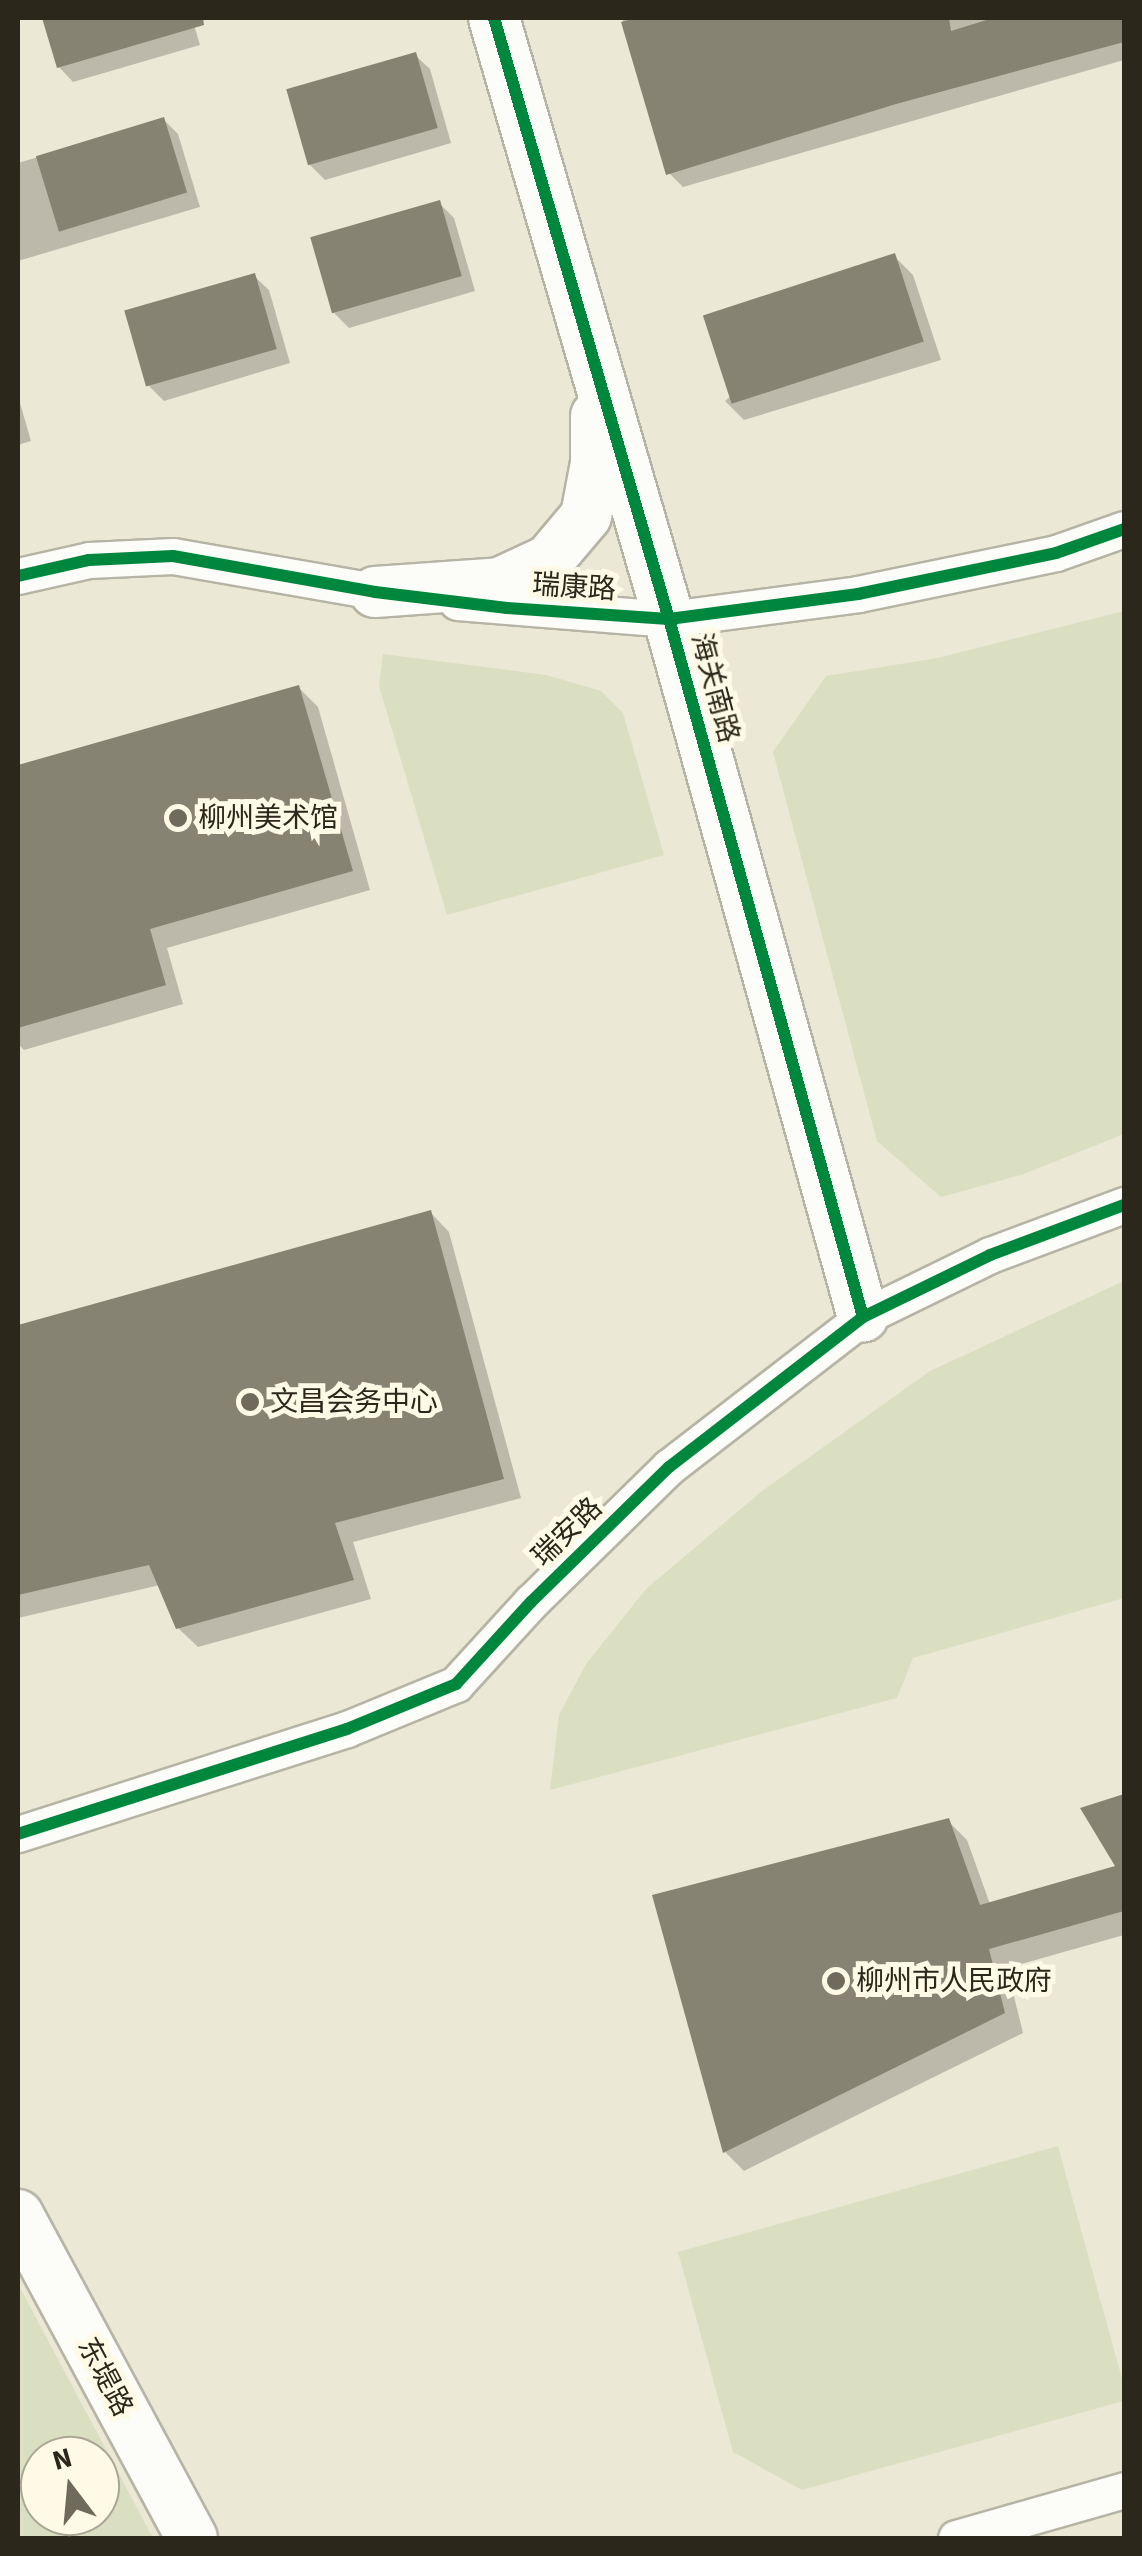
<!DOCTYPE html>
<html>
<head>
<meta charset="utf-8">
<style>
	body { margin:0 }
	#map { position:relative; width:1142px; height:2556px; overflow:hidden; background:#ebe8d5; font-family:"Source Sans 3","Noto Sans SC",sans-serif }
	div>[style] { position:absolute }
	.green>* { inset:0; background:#dadfc1 }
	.shadow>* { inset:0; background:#0003 }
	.building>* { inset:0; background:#868373; transform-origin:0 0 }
	.roads { filter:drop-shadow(2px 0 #b6b4a5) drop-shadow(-2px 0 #b6b4a5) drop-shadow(0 2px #b6b4a5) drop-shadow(0 -2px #b6b4a5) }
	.street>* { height:35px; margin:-17.5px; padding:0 17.5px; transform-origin:17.5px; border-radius:17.5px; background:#fcfcf9 }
	.secondary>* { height:50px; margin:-25px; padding:0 25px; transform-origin:25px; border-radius:25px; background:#fcfcf9 }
	.cycleway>* { height:12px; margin:-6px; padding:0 6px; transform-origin:6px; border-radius:6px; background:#00873e }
	.dots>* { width:28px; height:28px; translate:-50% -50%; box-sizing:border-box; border:5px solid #fefae6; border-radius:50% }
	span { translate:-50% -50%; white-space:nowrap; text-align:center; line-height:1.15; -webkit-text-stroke:10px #fefae6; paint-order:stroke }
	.street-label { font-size:28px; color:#2b281b }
	.poi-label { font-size:28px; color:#2b281b }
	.left { translate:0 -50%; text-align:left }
	.frame { position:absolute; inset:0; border:20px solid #2b281b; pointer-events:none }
	.north { position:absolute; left:20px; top:2436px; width:100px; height:100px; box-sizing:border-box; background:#fefae6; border:2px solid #aaa695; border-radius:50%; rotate:344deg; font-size:28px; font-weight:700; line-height:40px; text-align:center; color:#2b281b }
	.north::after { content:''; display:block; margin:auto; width:35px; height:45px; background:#6e6b5c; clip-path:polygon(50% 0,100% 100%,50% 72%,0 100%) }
</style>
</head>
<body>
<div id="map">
	<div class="green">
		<i style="clip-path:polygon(1124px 611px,1124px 1134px,1021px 1175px,941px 1197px,877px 1141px,773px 752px,826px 676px,938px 658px)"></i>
		<i style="clip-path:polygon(383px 654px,546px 675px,601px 691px,623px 713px,664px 855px,447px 915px,379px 686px)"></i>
		<i style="clip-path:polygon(1124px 1281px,1124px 1598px,913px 1658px,897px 1698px,550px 1790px,559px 1715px,586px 1664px,646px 1589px,762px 1491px,930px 1371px)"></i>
		<i style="clip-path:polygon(1058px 2146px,1124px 2386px,1124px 2401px,802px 2490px,733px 2452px,678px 2252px)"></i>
		<i style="clip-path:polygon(evenodd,18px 2284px,153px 2538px,18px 2538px,18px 2284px,100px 2456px,100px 2516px,40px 2516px,40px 2456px,100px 2456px)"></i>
	</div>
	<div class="shadow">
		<i style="clip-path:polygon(45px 18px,192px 18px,200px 45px,73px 82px,59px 67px)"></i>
		<i style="clip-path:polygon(622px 18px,1124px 18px,1124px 60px,683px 187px,669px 173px)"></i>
		<i style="clip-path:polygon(415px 55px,430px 69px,451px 143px,325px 180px,310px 165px)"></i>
		<i style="clip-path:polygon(164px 120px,178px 134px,200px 207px,18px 261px,18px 163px)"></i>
		<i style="clip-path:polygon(439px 203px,454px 218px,475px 291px,349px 328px,334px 313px)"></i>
		<i style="clip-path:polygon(894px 256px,913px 275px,941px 360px,744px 420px,725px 401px)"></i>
		<i style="clip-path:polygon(254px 276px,269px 290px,290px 363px,164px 401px,149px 386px)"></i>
		<i style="clip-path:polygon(18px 396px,31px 441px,18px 445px)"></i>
		<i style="clip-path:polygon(299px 688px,318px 707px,370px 890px,167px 948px,183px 1004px,24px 1050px,18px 1044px,18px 768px)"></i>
		<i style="clip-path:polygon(430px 1212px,449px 1232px,521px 1498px,353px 1542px,371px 1599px,198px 1647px,178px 1628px,160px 1585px,18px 1618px,18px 1327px)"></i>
		<i style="clip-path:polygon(1124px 1796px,1124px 1935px,1007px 1968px,1023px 2033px,744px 2171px,725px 2152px,948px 1821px,967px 1840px,990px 1904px,1119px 1868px,1084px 1809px)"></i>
	</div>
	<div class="building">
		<i style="clip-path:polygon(42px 18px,203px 18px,204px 25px,57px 68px)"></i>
		<i style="clip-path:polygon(636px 18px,949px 18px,951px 31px,993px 18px,1124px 18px,1124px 42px,896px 104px,666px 175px,621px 22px)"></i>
		<i style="left:416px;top:52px;width:79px;height:135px;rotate:74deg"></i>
		<i style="left:164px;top:117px;width:79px;height:134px;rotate:73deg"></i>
		<i style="left:440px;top:200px;width:79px;height:135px;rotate:74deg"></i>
		<i style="left:895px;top:253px;width:93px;height:202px;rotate:72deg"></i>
		<i style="left:255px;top:273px;width:79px;height:136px;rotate:74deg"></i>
		<i style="clip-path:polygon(299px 685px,353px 871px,150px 929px,166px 985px,18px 1028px,18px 765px)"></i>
		<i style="clip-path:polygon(431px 1210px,504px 1479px,335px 1523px,354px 1580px,176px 1629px,149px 1565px,18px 1595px,18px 1325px)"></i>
		<i style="clip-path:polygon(1124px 1794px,1124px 1911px,989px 1949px,1005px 2013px,723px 2153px,652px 1895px,949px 1818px,980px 1905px,1115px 1866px,1080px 1808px)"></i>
	</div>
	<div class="roads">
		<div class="street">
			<i style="left:18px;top:576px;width:73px;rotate:-12.7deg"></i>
			<i style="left:89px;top:560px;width:84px;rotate:-2.7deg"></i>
			<i style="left:173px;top:556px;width:226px;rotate:9.9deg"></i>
			<i style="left:457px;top:602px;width:213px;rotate:4.6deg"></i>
			<i style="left:669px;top:619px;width:191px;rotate:-7.5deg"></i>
			<i style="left:858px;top:594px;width:202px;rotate:-11.7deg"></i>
			<i style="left:1056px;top:553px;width:72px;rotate:-19.4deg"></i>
			<i style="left:18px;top:1834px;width:345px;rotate:-17.7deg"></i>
			<i style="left:347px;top:1729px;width:118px;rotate:-22.4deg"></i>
			<i style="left:456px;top:1684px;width:111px;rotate:-47.6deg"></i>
			<i style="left:531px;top:1602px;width:193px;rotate:-44.4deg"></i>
			<i style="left:669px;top:1467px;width:245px;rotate:-37.7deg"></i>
			<i style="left:863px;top:1317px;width:141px;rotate:-26deg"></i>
			<i style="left:990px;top:1255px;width:143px;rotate:-20.5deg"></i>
			<i style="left:956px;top:2538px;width:175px;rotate:-15.9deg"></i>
		</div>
		<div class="secondary">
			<i style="left:494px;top:18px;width:626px;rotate:73.77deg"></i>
			<i style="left:669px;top:619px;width:724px;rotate:74.47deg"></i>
			<i style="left:375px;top:592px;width:125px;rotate:-4.1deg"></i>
			<i style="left:500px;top:583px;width:54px;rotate:-25.1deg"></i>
			<i style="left:549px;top:560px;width:57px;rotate:-49.9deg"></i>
			<i style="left:586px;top:516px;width:54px;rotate:-79.3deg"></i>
			<i style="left:596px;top:463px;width:47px;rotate:-90deg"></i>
			<i style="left:18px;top:2215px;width:367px;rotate:61.7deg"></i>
		</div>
	</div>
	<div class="cycleway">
		<i style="left:494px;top:18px;width:626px;rotate:73.77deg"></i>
		<i style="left:669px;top:619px;width:724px;rotate:74.47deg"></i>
		<i style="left:18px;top:576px;width:73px;rotate:-12.7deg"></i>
		<i style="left:89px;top:560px;width:84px;rotate:-2.7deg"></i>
		<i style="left:173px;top:556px;width:205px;rotate:10.1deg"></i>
		<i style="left:375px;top:592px;width:133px;rotate:6.9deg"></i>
		<i style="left:507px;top:608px;width:162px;rotate:3.9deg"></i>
		<i style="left:669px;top:619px;width:191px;rotate:-7.5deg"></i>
		<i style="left:858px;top:594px;width:202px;rotate:-11.7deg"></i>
		<i style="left:1056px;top:553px;width:72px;rotate:-19.4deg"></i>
		<i style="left:18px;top:1834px;width:345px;rotate:-17.7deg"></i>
		<i style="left:347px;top:1729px;width:118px;rotate:-22.4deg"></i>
		<i style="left:456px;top:1684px;width:111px;rotate:-47.6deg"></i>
		<i style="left:531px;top:1602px;width:193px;rotate:-44.4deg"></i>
		<i style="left:669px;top:1467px;width:245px;rotate:-37.7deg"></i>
		<i style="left:863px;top:1317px;width:141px;rotate:-26deg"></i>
		<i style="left:990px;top:1255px;width:143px;rotate:-20.5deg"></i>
	</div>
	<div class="dots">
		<i style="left:178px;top:818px;background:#6e6b5c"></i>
		<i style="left:250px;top:1402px;background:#6e6b5c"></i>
		<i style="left:836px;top:1981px;background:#6e6b5c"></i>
	</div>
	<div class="street-label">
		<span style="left:574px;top:587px;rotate:4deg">瑞康路</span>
		<span style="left:715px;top:688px;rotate:75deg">海关南路</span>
		<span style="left:567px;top:1532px;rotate:-44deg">瑞安路</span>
		<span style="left:105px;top:2377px;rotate:62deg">东堤路</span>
	</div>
	<div class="poi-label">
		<span class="left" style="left:198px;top:818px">柳州美术馆</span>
		<span class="left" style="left:270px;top:1402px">文昌会务中心</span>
		<span class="left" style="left:856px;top:1981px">柳州市人民政府</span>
	</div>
	<div class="frame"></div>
	<div class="north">N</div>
</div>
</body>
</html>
